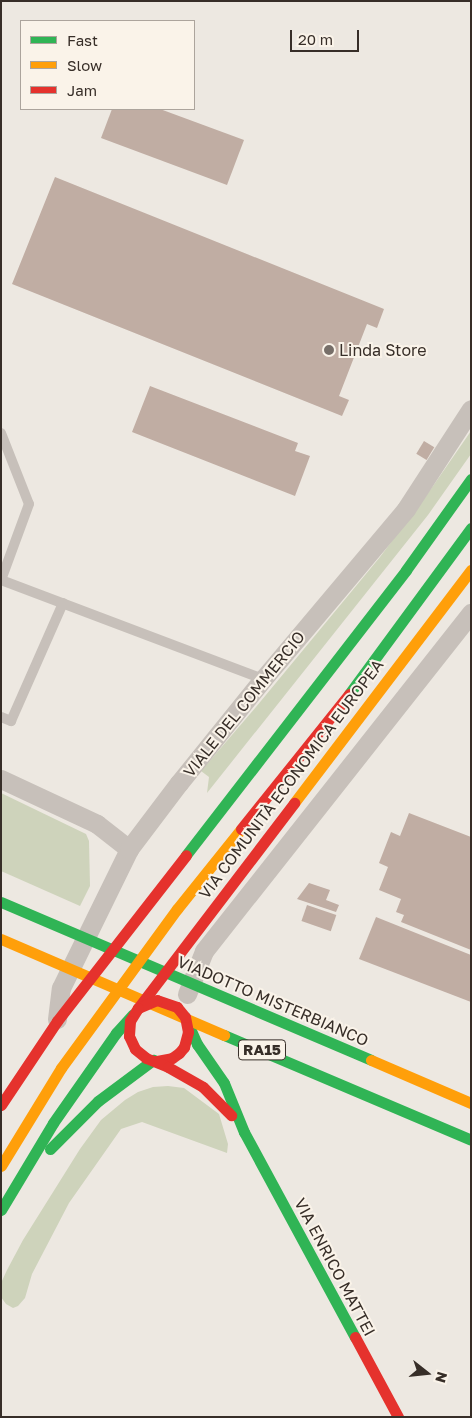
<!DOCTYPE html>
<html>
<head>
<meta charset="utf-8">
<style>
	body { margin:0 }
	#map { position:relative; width:472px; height:1418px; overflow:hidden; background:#ede8e1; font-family:"Golos Text",sans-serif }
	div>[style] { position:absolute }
	.green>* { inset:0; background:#ced3bb }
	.building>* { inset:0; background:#c0ada3; transform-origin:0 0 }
	.lane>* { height:10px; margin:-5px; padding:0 5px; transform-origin:5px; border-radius:5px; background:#c7c0ba }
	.street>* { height:19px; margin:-9.5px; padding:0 9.5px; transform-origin:9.5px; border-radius:9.5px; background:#c7c0ba }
	.fast>* { height:11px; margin:-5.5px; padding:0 5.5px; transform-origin:5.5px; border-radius:5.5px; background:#30b455 }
	.slow>* { height:11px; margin:-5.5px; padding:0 5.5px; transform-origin:5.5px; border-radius:5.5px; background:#ff9f0a }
	.jam>* { height:11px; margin:-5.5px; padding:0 5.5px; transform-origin:5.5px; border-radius:5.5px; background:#e5322d }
	.dots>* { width:14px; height:14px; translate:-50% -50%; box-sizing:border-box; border:2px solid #faf3e9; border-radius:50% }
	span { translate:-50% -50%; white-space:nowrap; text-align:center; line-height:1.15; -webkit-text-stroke:4px #faf3e9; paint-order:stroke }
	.shield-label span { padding:1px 4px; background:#faf3e9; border:1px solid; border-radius:4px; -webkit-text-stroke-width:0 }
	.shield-label { font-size:15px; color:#372e28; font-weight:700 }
	.poi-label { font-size:16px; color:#372e28 }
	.left { translate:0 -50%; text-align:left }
	.street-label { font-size:16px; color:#372e28 }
	.frame { position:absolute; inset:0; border:2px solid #372e28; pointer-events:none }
	.legend { position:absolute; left:20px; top:20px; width:175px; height:90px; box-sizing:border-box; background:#faf3e9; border:1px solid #aca49c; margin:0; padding:6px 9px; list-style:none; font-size:15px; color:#372e28 }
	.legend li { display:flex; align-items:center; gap:10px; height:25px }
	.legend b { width:25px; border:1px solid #aca49c }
	.north { position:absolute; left:402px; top:1348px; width:50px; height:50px; -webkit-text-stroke:4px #faf3e9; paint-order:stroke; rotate:106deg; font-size:14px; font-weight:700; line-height:20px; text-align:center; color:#372e28 }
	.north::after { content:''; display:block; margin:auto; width:18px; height:22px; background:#372e28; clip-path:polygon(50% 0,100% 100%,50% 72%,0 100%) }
	.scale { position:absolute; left:290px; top:30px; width:69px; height:22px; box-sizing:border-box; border:2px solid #372e28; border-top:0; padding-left:6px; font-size:15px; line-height:18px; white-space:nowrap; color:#372e28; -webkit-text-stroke:4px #faf3e9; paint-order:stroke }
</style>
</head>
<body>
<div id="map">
	<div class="green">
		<i style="clip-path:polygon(471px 431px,471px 454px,428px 515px,207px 793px,209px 777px,201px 771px,256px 707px,380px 557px,433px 486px)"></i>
		<i style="clip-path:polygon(1px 793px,86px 834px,89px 841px,90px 886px,80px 906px,1px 871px)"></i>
		<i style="clip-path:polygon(168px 1086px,184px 1088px,219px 1114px,228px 1144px,227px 1153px,142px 1122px,121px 1129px,69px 1203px,32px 1274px,25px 1298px,18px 1306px,13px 1308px,6px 1304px,1px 1297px,1px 1283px,7px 1270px,23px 1240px,80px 1149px,101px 1120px,125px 1100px,138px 1092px,153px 1087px)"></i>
	</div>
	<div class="building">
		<i style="clip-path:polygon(112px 109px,160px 109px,244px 140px,227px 185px,101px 138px)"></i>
		<i style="clip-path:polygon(55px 177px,384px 309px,377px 328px,367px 324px,339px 396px,349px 400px,342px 416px,12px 284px)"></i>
		<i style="clip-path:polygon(150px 386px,298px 443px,295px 451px,310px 456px,295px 496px,132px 432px)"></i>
		<i style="left:424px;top:441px;width:12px;height:15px;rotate:31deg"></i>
		<i style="clip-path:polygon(409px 813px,471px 837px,471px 950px,401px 922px,404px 915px,396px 912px,401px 899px,379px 890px,388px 867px,379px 863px,391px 832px,400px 836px)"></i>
		<i style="clip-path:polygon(309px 883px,330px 890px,326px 900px,339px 905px,336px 912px,297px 899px)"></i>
		<i style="left:307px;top:905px;width:31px;height:17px;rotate:19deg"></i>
		<i style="clip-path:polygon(376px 917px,471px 955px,471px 1002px,359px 959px)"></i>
	</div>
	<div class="lane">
		<i style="left:1px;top:433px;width:76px;rotate:68.5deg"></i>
		<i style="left:29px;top:504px;width:81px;rotate:110.2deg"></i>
		<i style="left:1px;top:580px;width:280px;rotate:20.7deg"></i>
		<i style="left:1px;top:717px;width:11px;rotate:22deg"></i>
		<i style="left:11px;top:721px;width:129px;rotate:-66.2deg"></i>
	</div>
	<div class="street">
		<i style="left:1px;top:779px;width:106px;rotate:25.1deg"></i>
		<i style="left:97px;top:824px;width:41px;rotate:38deg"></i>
		<i style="left:187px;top:994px;width:46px;rotate:-68.4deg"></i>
		<i style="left:204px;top:951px;width:431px;rotate:-51.7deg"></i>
		<i style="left:57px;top:1019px;width:31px;rotate:-83deg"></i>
		<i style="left:61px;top:988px;width:155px;rotate:-63.9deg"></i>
		<i style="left:129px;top:849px;width:83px;rotate:-52.9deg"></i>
		<i style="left:179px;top:783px;width:134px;rotate:-51.1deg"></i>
		<i style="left:263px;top:679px;width:222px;rotate:-49.9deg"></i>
		<i style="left:406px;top:509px;width:119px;rotate:-57deg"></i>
	</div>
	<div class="fast">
		<i style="left:349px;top:694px;width:206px;rotate:-53.7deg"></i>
		<i style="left:186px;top:855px;width:360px;rotate:-52.3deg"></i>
		<i style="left:406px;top:570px;width:112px;rotate:-54.5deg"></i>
		<i style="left:1px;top:902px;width:402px;rotate:23.1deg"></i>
		<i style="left:185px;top:1017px;width:30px;rotate:66deg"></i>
		<i style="left:197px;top:1044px;width:47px;rotate:55.3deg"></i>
		<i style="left:224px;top:1083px;width:53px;rotate:67.8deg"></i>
		<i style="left:244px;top:1132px;width:233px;rotate:61.6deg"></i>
		<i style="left:224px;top:1035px;width:268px;rotate:23deg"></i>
		<i style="left:50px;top:1149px;width:68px;rotate:-45deg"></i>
		<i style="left:98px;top:1101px;width:69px;rotate:-36.7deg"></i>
		<i style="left:1px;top:1210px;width:101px;rotate:-59.1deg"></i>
		<i style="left:53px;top:1123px;width:110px;rotate:-55deg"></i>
		<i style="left:116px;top:1033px;width:25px;rotate:-48deg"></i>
	</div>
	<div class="slow">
		<i style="left:294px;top:803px;width:293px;rotate:-52.8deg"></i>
		<i style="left:1px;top:939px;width:243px;rotate:23.3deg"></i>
		<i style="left:371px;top:1060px;width:109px;rotate:23.3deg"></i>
		<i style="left:1px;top:1166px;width:115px;rotate:-58.5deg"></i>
		<i style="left:61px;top:1068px;width:197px;rotate:-53.9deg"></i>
		<i style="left:177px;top:909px;width:102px;rotate:-51.3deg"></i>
	</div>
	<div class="jam">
		<i style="left:241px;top:829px;width:173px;rotate:-51.3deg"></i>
		<i style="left:138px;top:1008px;width:258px;rotate:-52.7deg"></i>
		<i style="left:157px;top:1061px;width:15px;rotate:-11deg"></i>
		<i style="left:172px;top:1058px;width:9px;rotate:-36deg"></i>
		<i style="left:179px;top:1053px;width:8px;rotate:-50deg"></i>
		<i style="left:184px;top:1047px;width:16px;rotate:-75deg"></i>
		<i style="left:188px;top:1032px;width:15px;rotate:-101deg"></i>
		<i style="left:185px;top:1017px;width:13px;rotate:-129deg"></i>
		<i style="left:177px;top:1007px;width:21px;rotate:-161deg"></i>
		<i style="left:157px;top:1000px;width:21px;rotate:157deg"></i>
		<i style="left:138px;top:1008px;width:15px;rotate:122deg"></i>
		<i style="left:130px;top:1021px;width:15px;rotate:94deg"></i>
		<i style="left:129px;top:1036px;width:14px;rotate:65deg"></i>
		<i style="left:135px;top:1049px;width:14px;rotate:39deg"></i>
		<i style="left:146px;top:1058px;width:24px;rotate:22deg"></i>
		<i style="left:168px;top:1067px;width:40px;rotate:29.7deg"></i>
		<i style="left:203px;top:1087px;width:40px;rotate:45deg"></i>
		<i style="left:1px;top:1105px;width:101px;rotate:-56.3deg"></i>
		<i style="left:57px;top:1021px;width:210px;rotate:-52.1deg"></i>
		<i style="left:355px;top:1337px;width:91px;rotate:61.7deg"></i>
	</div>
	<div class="dots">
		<i style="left:329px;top:350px;background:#776f69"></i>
	</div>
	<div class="shield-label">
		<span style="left:262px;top:1050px">RA15</span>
	</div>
	<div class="poi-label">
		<span class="left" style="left:339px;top:350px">Linda Store</span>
	</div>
	<div class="street-label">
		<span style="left:244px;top:704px;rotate:-51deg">VIALE DEL COMMERCIO</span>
		<span style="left:291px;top:779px;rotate:-53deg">VIA COMUNITÀ ECONOMICA EUROPEA</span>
		<span style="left:273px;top:1001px;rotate:23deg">VIADOTTO MISTERBIANCO</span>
		<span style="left:335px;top:1267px;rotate:62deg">VIA ENRICO MATTEI</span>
	</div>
	<div class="frame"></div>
	<ul class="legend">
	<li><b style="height:6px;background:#30b455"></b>Fast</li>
	<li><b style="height:6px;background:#ff9f0a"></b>Slow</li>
	<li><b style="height:6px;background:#e5322d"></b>Jam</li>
	</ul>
	<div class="north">N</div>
	<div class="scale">20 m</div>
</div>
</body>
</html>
